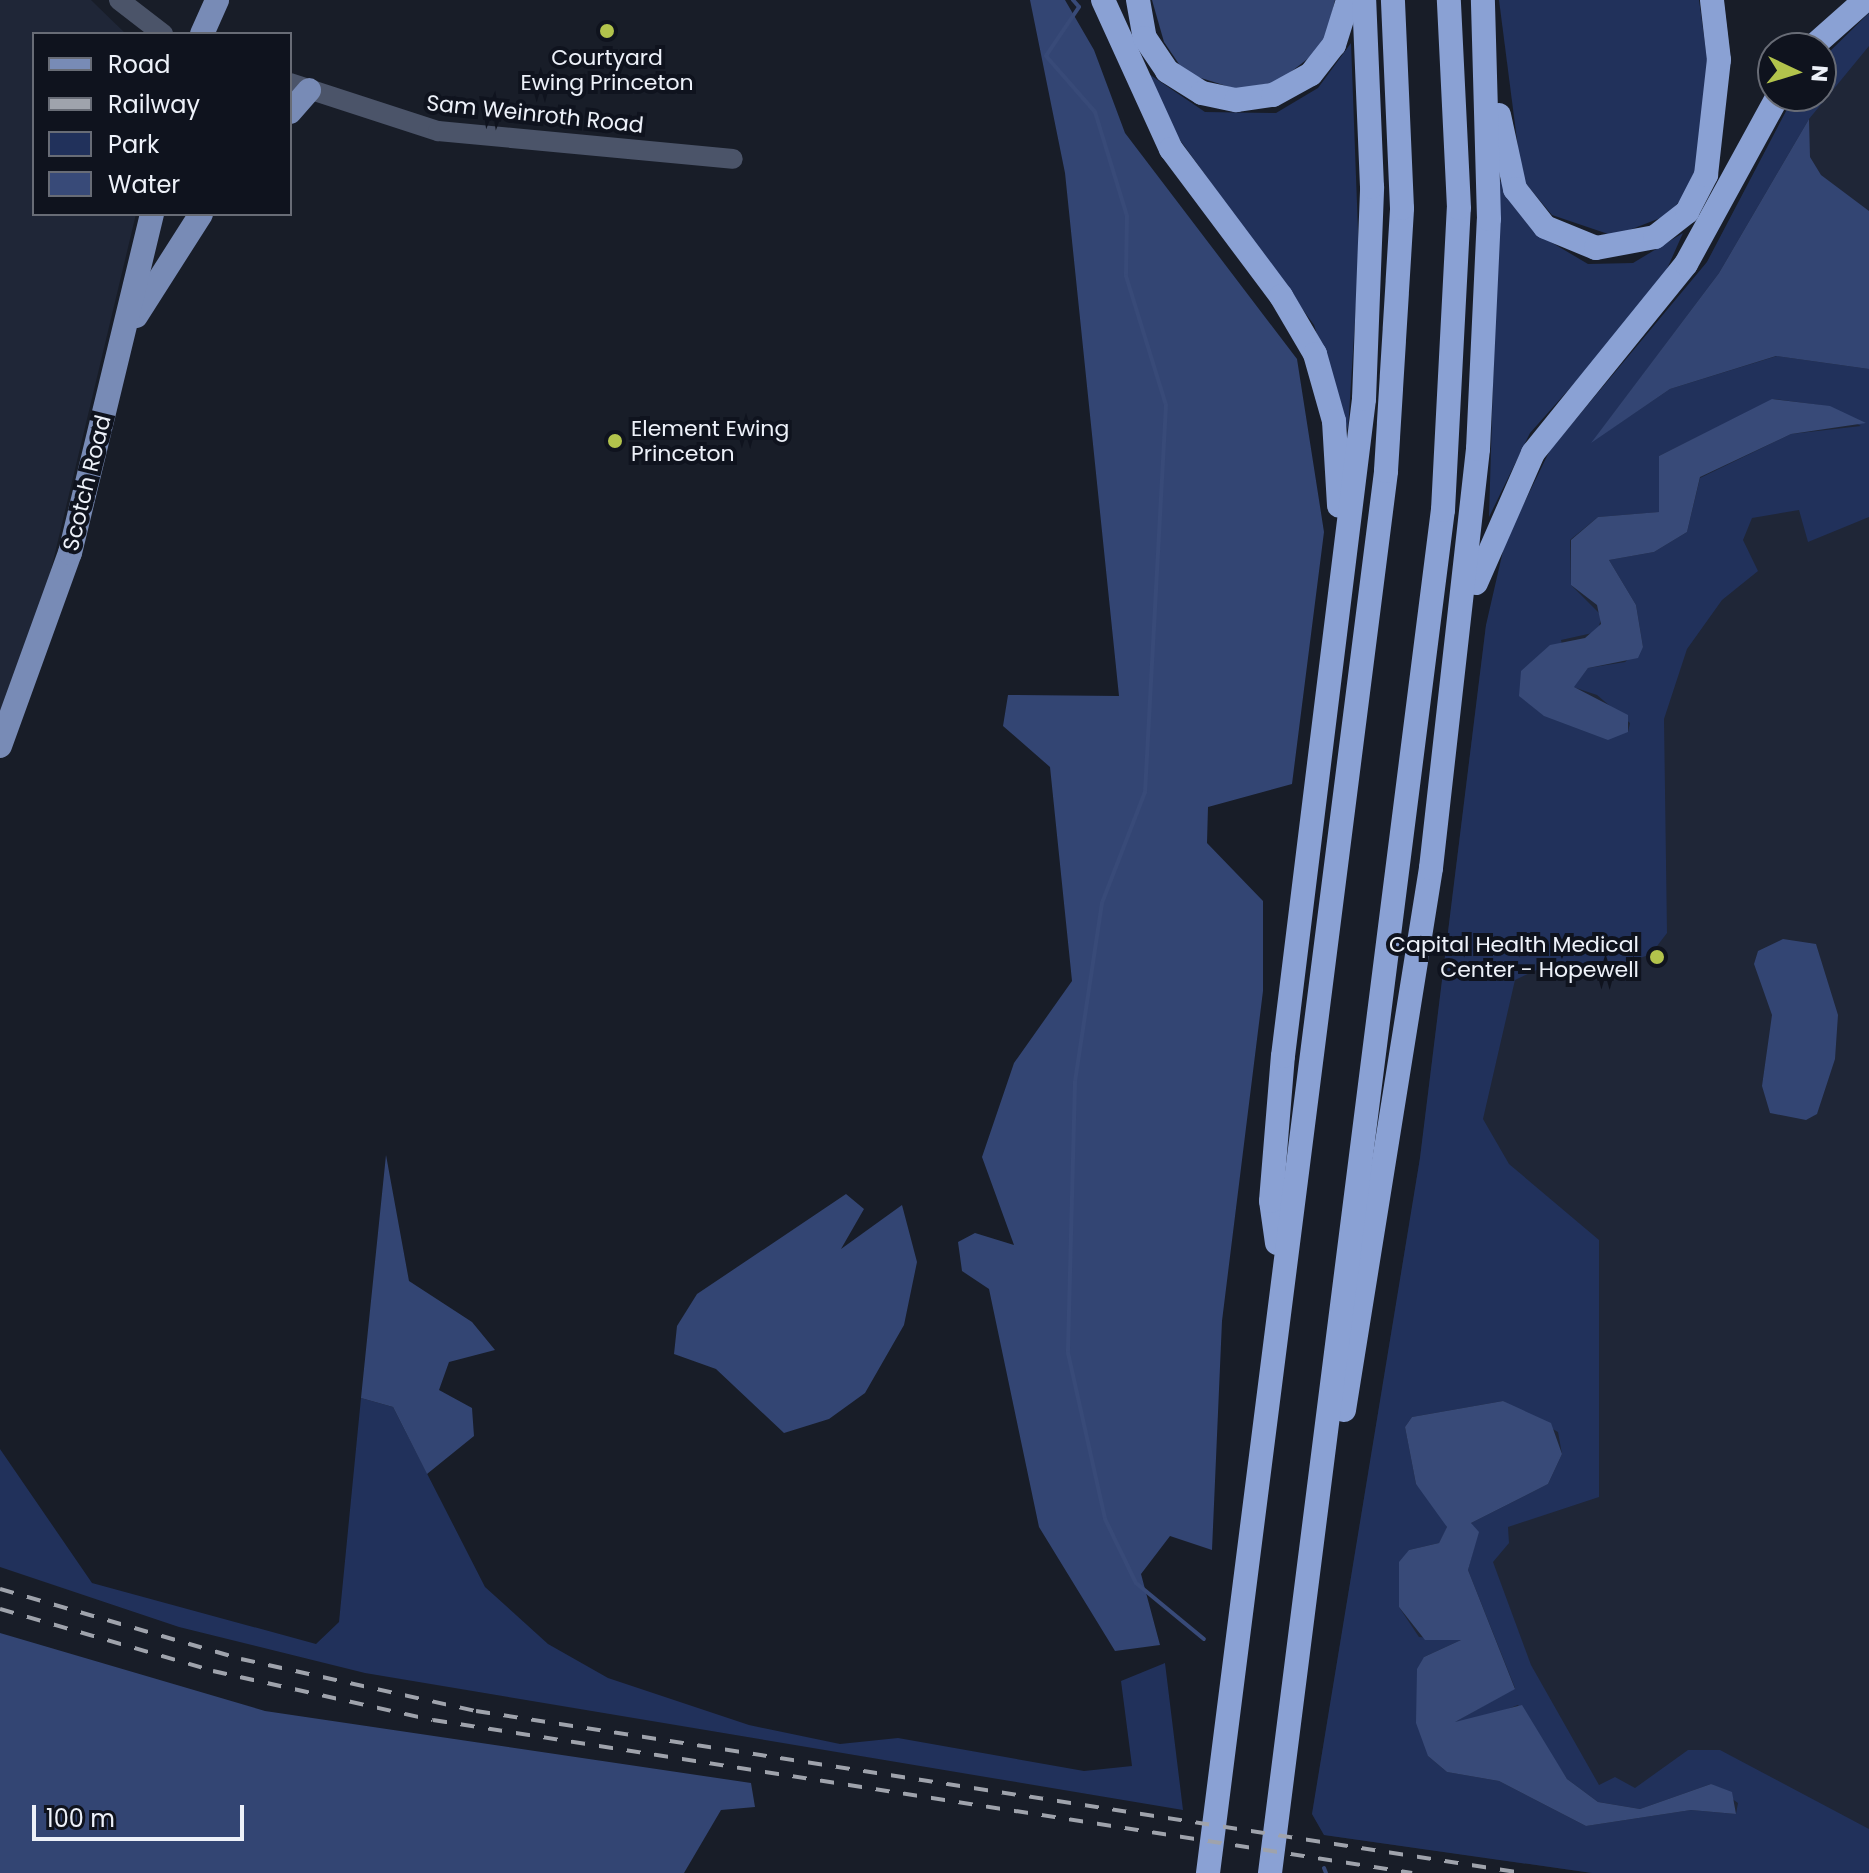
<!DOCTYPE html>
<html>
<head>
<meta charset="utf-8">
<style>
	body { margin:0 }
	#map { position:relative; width:1869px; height:1873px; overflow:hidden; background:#181d28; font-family:Poppins,sans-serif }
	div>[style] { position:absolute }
	.built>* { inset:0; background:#1f2637 }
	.green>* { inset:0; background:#21315b }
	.forest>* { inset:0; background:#334573 }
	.water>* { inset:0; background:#384a78 }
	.stream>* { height:4px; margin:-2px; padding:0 2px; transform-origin:2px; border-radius:2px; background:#384a78 }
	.minor>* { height:20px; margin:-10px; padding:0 10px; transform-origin:10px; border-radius:10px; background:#4b5469 }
	.major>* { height:24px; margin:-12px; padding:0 12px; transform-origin:12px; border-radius:12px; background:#788bb6 }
	.highway>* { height:24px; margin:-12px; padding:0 12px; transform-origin:12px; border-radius:12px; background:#8aa1d4 }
	.rail>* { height:4px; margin-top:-2px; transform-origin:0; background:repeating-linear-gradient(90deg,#9fa3ac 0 14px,transparent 0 28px) }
	.dots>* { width:22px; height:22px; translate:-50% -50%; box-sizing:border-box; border:4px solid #0f131e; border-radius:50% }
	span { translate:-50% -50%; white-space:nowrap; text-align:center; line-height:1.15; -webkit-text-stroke:8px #0f131e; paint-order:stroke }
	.poi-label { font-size:22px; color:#edf1f9 }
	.left { translate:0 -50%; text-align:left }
	.right { translate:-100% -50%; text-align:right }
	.street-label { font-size:22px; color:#edf1f9 }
	.legend { position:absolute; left:32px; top:32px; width:260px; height:184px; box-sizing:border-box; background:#0f131e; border:2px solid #686c76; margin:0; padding:10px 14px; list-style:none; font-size:24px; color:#edf1f9 }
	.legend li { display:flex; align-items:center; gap:16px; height:40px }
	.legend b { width:40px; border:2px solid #686c76 }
	.north { position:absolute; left:1757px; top:32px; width:80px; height:80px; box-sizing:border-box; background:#0f131e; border:2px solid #686c76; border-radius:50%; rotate:94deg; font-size:22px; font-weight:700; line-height:32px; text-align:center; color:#edf1f9 }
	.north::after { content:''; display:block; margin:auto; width:28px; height:36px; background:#b2c34c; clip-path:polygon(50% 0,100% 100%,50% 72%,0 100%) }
	.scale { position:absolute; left:32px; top:1805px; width:212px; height:36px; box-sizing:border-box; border:4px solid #edf1f9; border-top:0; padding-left:10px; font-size:24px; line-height:28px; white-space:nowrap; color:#edf1f9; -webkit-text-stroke:6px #0f131e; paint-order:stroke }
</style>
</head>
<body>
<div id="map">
	<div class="built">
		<i style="clip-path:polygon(0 0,91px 0,126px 34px,34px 34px,34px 214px,136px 214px,45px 595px,0 718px)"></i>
		<i style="clip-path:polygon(1869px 13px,1869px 1873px,1592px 1873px,1324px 1835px,1312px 1814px,1420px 1158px,1486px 625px,1621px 371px,1707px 262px,1794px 96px,1821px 96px,1821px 60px)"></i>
	</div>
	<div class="green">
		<i style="clip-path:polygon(1499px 0,1699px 0,1708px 64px,1696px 181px,1668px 215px,1614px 236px,1552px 215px,1522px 179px)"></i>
		<i style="clip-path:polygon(evenodd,1869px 13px,1869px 46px,1809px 119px,1719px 273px,1593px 441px,1670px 389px,1777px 356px,1869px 369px,1869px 517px,1808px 542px,1799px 510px,1752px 518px,1743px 540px,1758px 571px,1722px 600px,1687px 649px,1664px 719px,1667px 933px,1651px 954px,1594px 975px,1545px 966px,1515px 980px,1483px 1119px,1509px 1164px,1599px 1240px,1599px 1497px,1508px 1527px,1509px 1543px,1493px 1562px,1531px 1665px,1599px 1785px,1615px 1777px,1635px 1788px,1688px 1750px,1720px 1750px,1869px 1829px,1869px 1873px,1592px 1873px,1324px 1835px,1312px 1814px,1420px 1158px,1486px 625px,1505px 542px,1550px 450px,1707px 262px,1794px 96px,1821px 96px,1821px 60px,1869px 13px,1774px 399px,1820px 405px,1861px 426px,1791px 434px,1700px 478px,1687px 532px,1654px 552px,1609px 560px,1636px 605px,1643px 647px,1625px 662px,1588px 668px,1573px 687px,1597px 695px,1630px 723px,1628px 732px,1579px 727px,1561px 640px,1597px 632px,1602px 616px,1571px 585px,1570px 540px,1598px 517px,1660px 512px,1659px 456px,1774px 399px,1869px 13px,1503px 1401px,1558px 1432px,1562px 1454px,1548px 1484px,1471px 1523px,1477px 1536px,1468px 1570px,1515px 1688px,1455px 1722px,1468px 1724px,1518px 1705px,1567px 1779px,1598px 1802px,1640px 1809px,1711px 1784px,1738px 1803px,1736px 1814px,1691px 1810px,1586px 1826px,1499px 1781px,1447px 1772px,1428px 1756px,1424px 1657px,1461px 1640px,1419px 1637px,1399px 1607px,1409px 1550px,1439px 1543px,1447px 1528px,1444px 1514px,1416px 1484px,1405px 1427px,1412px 1417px,1503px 1401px)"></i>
		<i style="clip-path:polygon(1351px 43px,1359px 257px,1348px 430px,1314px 325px,1172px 129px,1149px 74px,1205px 112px,1276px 113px,1318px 88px)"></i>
		<i style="clip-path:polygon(1499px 179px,1539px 235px,1588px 264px,1633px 263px,1683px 233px,1658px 289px,1530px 433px,1489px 517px)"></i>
		<i style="clip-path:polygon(361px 1398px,393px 1407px,485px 1587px,548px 1644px,608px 1678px,749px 1725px,840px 1744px,898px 1738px,1084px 1771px,1132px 1766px,1121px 1681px,1165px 1663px,1183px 1810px,365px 1673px,179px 1627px,0 1567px,0 1449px,92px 1583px,316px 1644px,339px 1622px)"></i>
	</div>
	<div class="forest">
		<i style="clip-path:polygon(1030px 0,1065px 0,1094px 50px,1125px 133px,1297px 359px,1324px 532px,1292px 784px,1208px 807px,1207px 843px,1263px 901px,1263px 991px,1222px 1321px,1212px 1550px,1170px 1536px,1141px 1574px,1160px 1645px,1115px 1651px,1039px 1527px,989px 1289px,962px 1271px,958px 1242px,975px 1233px,1014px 1245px,982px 1157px,1014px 1063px,1072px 981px,1050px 767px,1003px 726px,1008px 695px,1119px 696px,1065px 173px)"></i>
		<i style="clip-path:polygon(1152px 0,1335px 0,1324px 46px,1278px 82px,1236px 89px,1185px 73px,1164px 42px)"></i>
		<i style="clip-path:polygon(1809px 119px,1810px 157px,1821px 175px,1869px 211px,1869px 369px,1776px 356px,1670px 389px,1591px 443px,1719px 273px)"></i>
		<i style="clip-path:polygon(1783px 939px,1816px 944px,1838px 1015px,1835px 1059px,1817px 1114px,1806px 1120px,1770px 1113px,1762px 1086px,1772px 1015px,1754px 964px,1758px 951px)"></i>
		<i style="clip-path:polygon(386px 1155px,409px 1281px,472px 1322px,495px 1350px,449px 1362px,439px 1390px,472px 1408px,474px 1436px,427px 1474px,393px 1407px,361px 1398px)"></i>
		<i style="clip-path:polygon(846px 1194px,864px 1209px,841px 1249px,902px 1205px,917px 1262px,904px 1325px,865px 1393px,829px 1419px,784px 1433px,716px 1369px,674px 1354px,677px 1326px,697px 1294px)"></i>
		<i style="clip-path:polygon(0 1633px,265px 1711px,751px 1783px,755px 1807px,721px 1810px,684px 1873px,0 1873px)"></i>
	</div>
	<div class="water">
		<i style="clip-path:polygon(1772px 399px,1830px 406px,1866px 423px,1791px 434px,1700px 477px,1687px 532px,1654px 552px,1609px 560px,1636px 605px,1643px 647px,1638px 658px,1588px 668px,1574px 687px,1628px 715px,1628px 732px,1608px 740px,1544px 716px,1519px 696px,1521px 671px,1550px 645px,1585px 638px,1601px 624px,1597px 605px,1571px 585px,1571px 540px,1598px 517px,1659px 512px,1659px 456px)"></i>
		<i style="clip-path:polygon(1503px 1401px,1551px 1423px,1562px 1454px,1548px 1484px,1471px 1523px,1479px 1532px,1468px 1570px,1515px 1689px,1455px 1722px,1522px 1705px,1567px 1779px,1598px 1802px,1640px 1809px,1711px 1784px,1732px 1792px,1736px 1814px,1691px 1810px,1586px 1826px,1499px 1781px,1447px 1772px,1428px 1756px,1416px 1723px,1417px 1669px,1424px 1657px,1461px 1640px,1425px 1640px,1399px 1607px,1399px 1562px,1409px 1550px,1439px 1543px,1447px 1527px,1416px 1484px,1405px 1427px,1412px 1417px)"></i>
	</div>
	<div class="stream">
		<i style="left:1073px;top:0;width:9px;rotate:49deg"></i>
		<i style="left:1079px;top:7px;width:59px;rotate:124deg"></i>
		<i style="left:1046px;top:56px;width:74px;rotate:48.8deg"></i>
		<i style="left:1095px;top:112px;width:109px;rotate:72.9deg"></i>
		<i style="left:1127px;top:216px;width:60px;rotate:91deg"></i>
		<i style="left:1126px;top:276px;width:135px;rotate:72.8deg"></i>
		<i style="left:1166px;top:405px;width:388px;rotate:93.1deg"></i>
		<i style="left:1145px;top:792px;width:119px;rotate:111.2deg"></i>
		<i style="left:1102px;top:903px;width:181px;rotate:98.6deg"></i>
		<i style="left:1075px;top:1082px;width:271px;rotate:91.5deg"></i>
		<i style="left:1068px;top:1353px;width:170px;rotate:77.4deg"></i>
		<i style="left:1105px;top:1519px;width:71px;rotate:64.2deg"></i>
		<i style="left:1136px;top:1583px;width:88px;rotate:39.5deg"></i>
		<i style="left:1324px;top:1868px;width:5px;rotate:68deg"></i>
	</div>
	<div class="minor">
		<i style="left:119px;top:0;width:56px;rotate:37.7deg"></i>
		<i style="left:290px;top:83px;width:156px;rotate:18deg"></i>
		<i style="left:438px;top:131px;width:296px;rotate:5.4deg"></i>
	</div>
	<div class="major">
		<i style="left:202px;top:34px;width:37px;rotate:-66deg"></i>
		<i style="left:290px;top:112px;width:29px;rotate:-49deg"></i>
		<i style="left:136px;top:316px;width:121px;rotate:-57.5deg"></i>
		<i style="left:0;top:746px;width:205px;rotate:-70.1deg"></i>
		<i style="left:70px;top:553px;width:349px;rotate:-76.4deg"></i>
	</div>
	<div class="highway">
		<i style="left:1103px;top:0;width:164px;rotate:65.5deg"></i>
		<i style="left:1171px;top:149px;width:184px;rotate:53.2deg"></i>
		<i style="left:1281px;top:296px;width:67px;rotate:59.6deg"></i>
		<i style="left:1315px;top:354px;width:70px;rotate:74.2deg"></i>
		<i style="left:1334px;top:421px;width:85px;rotate:86.6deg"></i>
		<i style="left:1138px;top:0;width:39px;rotate:80deg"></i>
		<i style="left:1145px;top:38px;width:40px;rotate:56deg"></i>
		<i style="left:1167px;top:71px;width:41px;rotate:32.2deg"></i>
		<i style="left:1202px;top:93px;width:35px;rotate:12deg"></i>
		<i style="left:1236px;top:100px;width:37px;rotate:-8deg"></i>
		<i style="left:1273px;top:95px;width:43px;rotate:-28.9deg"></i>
		<i style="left:1311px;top:74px;width:37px;rotate:-52deg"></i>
		<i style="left:1334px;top:45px;width:47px;rotate:-72.7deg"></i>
		<i style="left:1811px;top:48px;width:72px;rotate:-41.6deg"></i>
		<i style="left:1499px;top:115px;width:76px;rotate:77.8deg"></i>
		<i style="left:1515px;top:189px;width:48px;rotate:51.7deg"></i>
		<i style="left:1545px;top:227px;width:55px;rotate:22.4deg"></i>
		<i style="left:1596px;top:248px;width:60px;rotate:-10.6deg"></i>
		<i style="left:1655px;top:237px;width:41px;rotate:-38deg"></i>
		<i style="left:1687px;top:212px;width:42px;rotate:-62.8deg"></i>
		<i style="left:1706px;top:175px;width:116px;rotate:-83.6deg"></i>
		<i style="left:1719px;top:60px;width:60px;rotate:-96.7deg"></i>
		<i style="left:1476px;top:583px;width:142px;rotate:-66.3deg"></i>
		<i style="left:1533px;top:453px;width:243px;rotate:-51deg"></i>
		<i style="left:1686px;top:264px;width:192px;rotate:-61.3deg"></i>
		<i style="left:1277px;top:1243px;width:42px;rotate:-98.1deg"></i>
		<i style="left:1271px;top:1201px;width:145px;rotate:-85.3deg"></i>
		<i style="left:1283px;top:1056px;width:662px;rotate:-82.97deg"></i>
		<i style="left:1364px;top:399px;width:212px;rotate:-87.8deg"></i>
		<i style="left:1372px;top:187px;width:187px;rotate:-92.4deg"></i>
		<i style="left:1344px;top:1410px;width:549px;rotate:-80.88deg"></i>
		<i style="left:1431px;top:868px;width:422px;rotate:-83.6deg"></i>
		<i style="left:1478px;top:449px;width:230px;rotate:-87.3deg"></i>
		<i style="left:1489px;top:219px;width:219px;rotate:-91.6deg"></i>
		<i style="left:1208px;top:1873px;width:1413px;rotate:-82.76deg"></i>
		<i style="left:1386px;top:471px;width:263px;rotate:-86.5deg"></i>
		<i style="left:1402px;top:208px;width:208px;rotate:-92.5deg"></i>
		<i style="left:1270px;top:1873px;width:1374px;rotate:-82.77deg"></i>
		<i style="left:1443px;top:510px;width:302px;rotate:-87deg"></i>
		<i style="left:1459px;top:208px;width:208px;rotate:-92.8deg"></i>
	</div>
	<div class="rail">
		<i style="left:0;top:1589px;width:251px;rotate:16.2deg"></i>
		<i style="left:241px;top:1659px;width:241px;rotate:12.5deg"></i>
		<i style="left:476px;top:1711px;width:1059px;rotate:8.8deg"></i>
		<i style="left:0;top:1609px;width:222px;rotate:16.2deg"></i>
		<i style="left:213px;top:1671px;width:225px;rotate:12.6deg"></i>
		<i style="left:433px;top:1720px;width:991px;rotate:8.88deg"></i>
	</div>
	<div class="dots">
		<i style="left:607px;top:31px;background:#b2c34c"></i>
		<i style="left:615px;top:441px;background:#b2c34c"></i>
		<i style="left:1657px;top:957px;background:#b2c34c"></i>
	</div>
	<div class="poi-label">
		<span style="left:607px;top:70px">Courtyard<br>Ewing Princeton</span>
		<span class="left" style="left:631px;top:441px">Element Ewing<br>Princeton</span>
		<span class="right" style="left:1639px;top:957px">Capital Health Medical<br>Center - Hopewell</span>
	</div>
	<div class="street-label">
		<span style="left:535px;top:114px;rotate:6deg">Sam Weinroth Road</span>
		<span style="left:87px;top:483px;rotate:-76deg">Scotch Road</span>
	</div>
	<ul class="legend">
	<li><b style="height:10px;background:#788bb6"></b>Road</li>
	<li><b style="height:10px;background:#9fa3ac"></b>Railway</li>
	<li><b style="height:22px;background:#21315b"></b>Park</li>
	<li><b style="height:22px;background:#384a78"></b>Water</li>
	</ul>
	<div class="north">N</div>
	<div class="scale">100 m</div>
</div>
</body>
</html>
